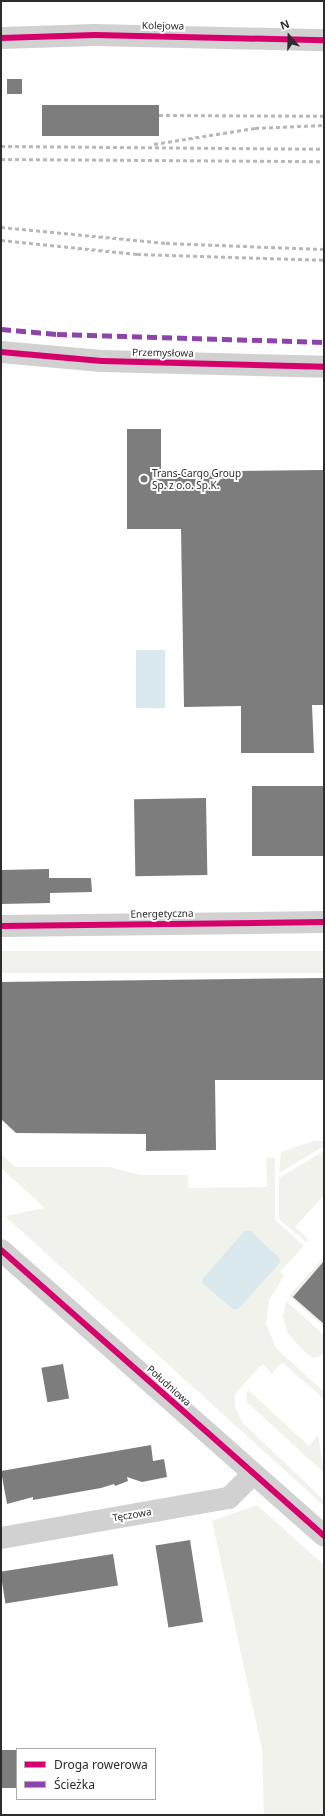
<!DOCTYPE html>
<html>
<head>
<meta charset="utf-8">
<style>
	body { margin:0 }
	#map { position:relative; width:325px; height:1816px; overflow:hidden; background:#fff; font-family:"Noto Sans",sans-serif }
	div>[style] { position:absolute }
	.green>* { inset:0; background:#f0f2eb; transform-origin:0 0 }
	.water>* { inset:0; background:#d9e9ee; transform-origin:0 0 }
	.building>* { inset:0; background:#7d7d7d; transform-origin:0 0 }
	.minor>* { height:22px; margin:-11px; padding:0 11px; transform-origin:11px; border-radius:11px; background:#d1d1d1 }
	.rail>* { height:3px; margin-top:-1.5px; transform-origin:0; background:repeating-linear-gradient(90deg,#b8b8b8 0 4px,transparent 0 7px) }
	.quiet>* { height:5px; margin-top:-2.5px; transform-origin:0; background:repeating-linear-gradient(90deg,#8e44ad 0 10px,transparent 0 15px) }
	.cycleway>* { height:6px; margin:-3px; padding:0 3px; transform-origin:3px; border-radius:3px; background:#d6006c }
	.dots>* { width:11px; height:11px; translate:-50% -50%; box-sizing:border-box; border:2px solid #fff; border-radius:50% }
	span { translate:-50% -50%; white-space:nowrap; text-align:center; line-height:1.15; -webkit-text-stroke:4px #fff; paint-order:stroke }
	.street-label { font-size:10px; color:#2c2c2c }
	.poi-label { font-size:10px; color:#2c2c2c }
	.left { translate:0 -50%; text-align:left }
	.frame { position:absolute; inset:0; border:2px solid #2c2c2c; pointer-events:none }
	.legend { position:absolute; left:16px; top:1748px; width:140px; height:52px; box-sizing:border-box; background:#fff; border:1px solid #ababab; margin:0; padding:5px 7px; list-style:none; font-size:12px; color:#2c2c2c }
	.legend li { display:flex; align-items:center; gap:8px; height:20px }
	.legend b { width:20px; border:1px solid #ababab }
	.north { position:absolute; left:269px; top:16px; width:40px; height:40px; -webkit-text-stroke:3px #fff; paint-order:stroke; rotate:340deg; font-size:11px; font-weight:700; line-height:16px; text-align:center; color:#2c2c2c }
	.north::after { content:''; display:block; margin:auto; width:14px; height:18px; background:#2c2c2c; clip-path:polygon(50% 0,100% 100%,50% 72%,0 100%) }
</style>
</head>
<body>
<div id="map">
	<div class="green">
		<i style="left:324px;top:951px;width:22px;height:323px;rotate:90deg"></i>
		<i style="clip-path:polygon(314px 1141px,324px 1141px,324px 1146px,279px 1173px,281px 1152px)"></i>
		<i style="clip-path:polygon(324px 1151px,324px 1195px,295px 1227px,308px 1239px,306px 1242px,279px 1219px,279px 1178px)"></i>
		<i style="clip-path:polygon(1px 1154px,15px 1167px,110px 1167px,140px 1175px,188px 1175px,188px 1188px,267px 1187px,266px 1158px,275px 1158px,275px 1220px,304px 1246px,280px 1272px,284px 1276px,269px 1300px,266px 1324px,276px 1348px,324px 1392px,324px 1399px,282px 1362px,272px 1374px,264px 1365px,260px 1366px,235px 1394px,235px 1407px,243px 1423px,324px 1500px,324px 1506px,5px 1216px,45px 1208px,1px 1168px)"></i>
		<i style="clip-path:polygon(324px 1257px,324px 1261px,293px 1297px,324px 1324px,324px 1327px,289px 1296px)"></i>
		<i style="clip-path:polygon(286px 1301px,324px 1335px,324px 1352px,320px 1356px,314px 1358px,308px 1355px,287px 1333px,283px 1316px)"></i>
		<i style="clip-path:polygon(248px 1390px,309px 1446px,318px 1435px,324px 1473px,247px 1402px,246px 1395px)"></i>
		<i style="clip-path:polygon(257px 1505px,324px 1565px,324px 1815px,264px 1815px,262px 1749px,212px 1521px)"></i>
	</div>
	<div class="water">
		<i style="left:136px;top:650px;width:29px;height:58px"></i>
		<i style="clip-path:polygon(245px 1231px,251px 1231px,279px 1258px,280px 1263px,238px 1309px,233px 1309px,202px 1283px,203px 1278px)"></i>
	</div>
	<div class="building">
		<i style="left:7px;top:79px;width:15px;height:15px"></i>
		<i style="left:42px;top:105px;width:117px;height:31px"></i>
		<i style="clip-path:polygon(127px 429px,161px 429px,161px 472px,324px 470px,324px 705px,312px 705px,314px 753px,241px 753px,241px 706px,184px 707px,181px 529px,127px 529px)"></i>
		<i style="left:324px;top:786px;width:70px;height:72px;rotate:90deg"></i>
		<i style="left:206px;top:798px;width:77px;height:72px;rotate:89deg"></i>
		<i style="clip-path:polygon(49px 869px,49px 878px,91px 878px,92px 892px,50px 893px,50px 903px,1px 904px,1px 870px)"></i>
		<i style="clip-path:polygon(324px 978px,324px 1080px,215px 1080px,216px 1150px,146px 1151px,146px 1134px,16px 1133px,1px 1119px,1px 982px)"></i>
		<i style="clip-path:polygon(324px 1261px,324px 1324px,293px 1297px)"></i>
		<i style="left:63px;top:1364px;width:35px;height:22px;rotate:80deg"></i>
		<i style="clip-path:polygon(151px 1445px,153px 1461px,164px 1459px,167px 1477px,142px 1482px,127px 1477px,128px 1481px,115px 1486px,114px 1484px,101px 1488px,33px 1500px,33px 1497px,7px 1504px,1px 1471px)"></i>
		<i style="left:190px;top:1540px;width:83px;height:35px;rotate:81deg"></i>
		<i style="left:113px;top:1554px;width:32px;height:114px;rotate:81deg"></i>
		<i style="left:17px;top:1750px;width:38px;height:16px;rotate:90deg"></i>
	</div>
	<div class="minor">
		<i style="left:1px;top:38px;width:94px;rotate:-1.8deg"></i>
		<i style="left:95px;top:35px;width:229px;rotate:1.3deg"></i>
		<i style="left:1px;top:352px;width:101px;rotate:5.1deg"></i>
		<i style="left:102px;top:361px;width:222px;rotate:1.5deg"></i>
		<i style="left:1px;top:926px;width:323px;rotate:-0.7deg"></i>
		<i style="left:1px;top:1250px;width:431px;rotate:41.5deg"></i>
		<i style="left:1px;top:1538px;width:231px;rotate:-10deg"></i>
		<i style="left:229px;top:1498px;width:34px;rotate:-45deg"></i>
	</div>
	<div class="rail">
		<i style="left:159px;top:115px;width:165px;rotate:0.3deg"></i>
		<i style="left:154px;top:144px;width:102px;rotate:-9deg"></i>
		<i style="left:255px;top:128px;width:69px;rotate:-2.5deg"></i>
		<i style="left:1px;top:146px;width:323px;rotate:0.5deg"></i>
		<i style="left:1px;top:159px;width:323px;rotate:0.4deg"></i>
		<i style="left:1px;top:227px;width:166px;rotate:5.5deg"></i>
		<i style="left:166px;top:243px;width:158px;rotate:2.2deg"></i>
		<i style="left:1px;top:240px;width:137px;rotate:5.9deg"></i>
		<i style="left:137px;top:254px;width:187px;rotate:1.8deg"></i>
	</div>
	<div class="quiet">
		<i style="left:1px;top:329px;width:56px;rotate:5.1deg"></i>
		<i style="left:57px;top:334px;width:267px;rotate:1.7deg"></i>
	</div>
	<div class="cycleway">
		<i style="left:1px;top:38px;width:94px;rotate:-1.8deg"></i>
		<i style="left:95px;top:35px;width:229px;rotate:1.3deg"></i>
		<i style="left:1px;top:352px;width:101px;rotate:5.1deg"></i>
		<i style="left:102px;top:361px;width:222px;rotate:1.5deg"></i>
		<i style="left:1px;top:926px;width:323px;rotate:-0.7deg"></i>
		<i style="left:1px;top:1250px;width:431px;rotate:41.5deg"></i>
	</div>
	<div class="dots">
		<i style="left:144px;top:479px;background:#767676"></i>
	</div>
	<div class="street-label">
		<span style="left:163px;top:26px;rotate:1deg">Kolejowa</span>
		<span style="left:163px;top:353px;rotate:1deg">Przemysłowa</span>
		<span style="left:162px;top:914px;rotate:-1deg">Energetyczna</span>
		<span style="left:169px;top:1386px;rotate:42deg">Południowa</span>
		<span style="left:132px;top:1515px;rotate:-10deg">Tęczowa</span>
	</div>
	<div class="poi-label">
		<span class="left" style="left:152px;top:479px">Trans-Cargo Group<br>Sp. z o.o. Sp.K.</span>
	</div>
	<div class="frame"></div>
	<ul class="legend">
	<li><b style="height:5px;background:#d6006c"></b>Droga rowerowa</li>
	<li><b style="height:5px;background:#8e44ad"></b>Ścieżka</li>
	</ul>
	<div class="north">N</div>
</div>
</body>
</html>
